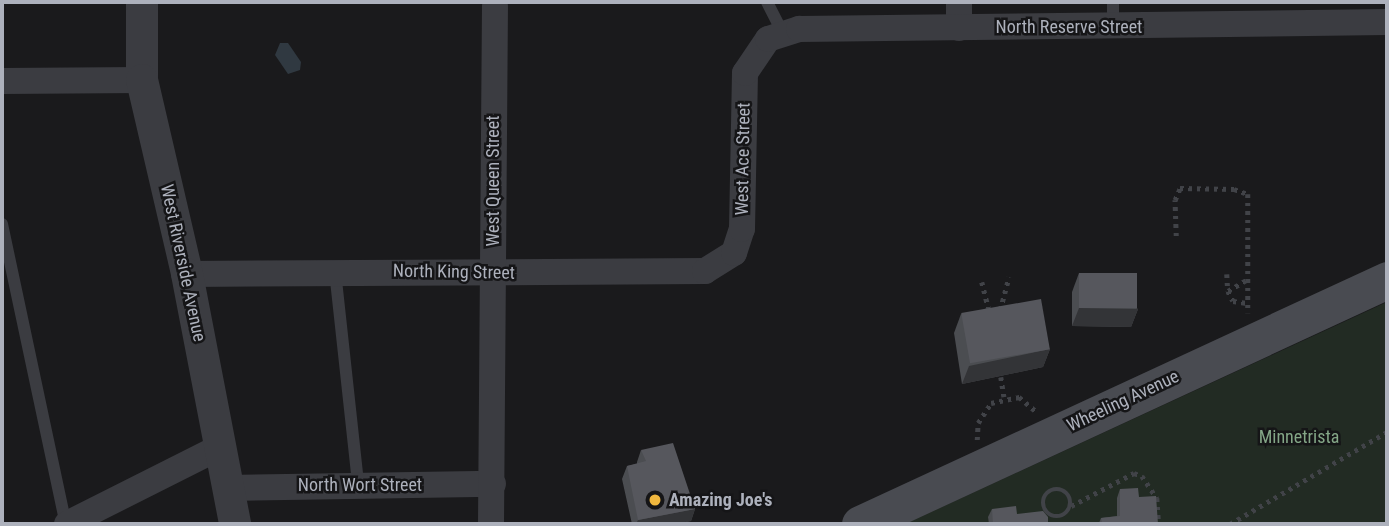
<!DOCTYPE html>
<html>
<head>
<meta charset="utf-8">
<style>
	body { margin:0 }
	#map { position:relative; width:1389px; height:526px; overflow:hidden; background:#1a1a1c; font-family:"Roboto Condensed",sans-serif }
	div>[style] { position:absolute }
	.green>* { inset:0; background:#222b23 }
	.water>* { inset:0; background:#303941 }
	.path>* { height:4.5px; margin-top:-2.25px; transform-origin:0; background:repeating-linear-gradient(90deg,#414348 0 3.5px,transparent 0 8.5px) }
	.path>.ring { margin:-2.25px; padding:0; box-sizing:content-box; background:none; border:4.5px solid #414348; border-radius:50% }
	.service>* { height:12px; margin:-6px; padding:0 6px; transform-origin:6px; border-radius:6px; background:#3b3c41 }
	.minor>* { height:26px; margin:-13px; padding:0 13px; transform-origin:13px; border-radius:13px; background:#3b3c41 }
	.tertiary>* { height:32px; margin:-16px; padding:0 16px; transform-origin:16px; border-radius:16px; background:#3b3c41 }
	.secondary>* { height:37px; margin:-18.5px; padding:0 18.5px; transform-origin:18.5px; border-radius:18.5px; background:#494b51 }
	.wall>* { inset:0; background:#4b4d51 }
	.shaded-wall>* { inset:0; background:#333437 }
	.building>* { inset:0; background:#56575d; transform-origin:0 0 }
	.dots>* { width:19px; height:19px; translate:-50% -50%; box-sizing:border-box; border:4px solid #151517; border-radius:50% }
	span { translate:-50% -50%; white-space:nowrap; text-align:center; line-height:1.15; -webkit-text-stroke:5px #151517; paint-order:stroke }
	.street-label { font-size:18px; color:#adb1bc }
	.park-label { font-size:18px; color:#84a687 }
	.poi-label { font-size:18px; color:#adb1bc; font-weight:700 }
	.left { translate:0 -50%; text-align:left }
	.frame { position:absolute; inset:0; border:4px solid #adb1bc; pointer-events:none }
</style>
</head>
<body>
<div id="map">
	<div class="green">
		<i style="clip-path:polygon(1387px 302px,1387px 524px,905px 524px)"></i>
	</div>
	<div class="water">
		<i style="clip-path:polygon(280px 43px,288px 43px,301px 62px,300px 70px,288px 74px,275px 55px)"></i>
	</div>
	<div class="path">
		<i style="left:1176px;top:236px;width:36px;rotate:-92deg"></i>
		<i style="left:1175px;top:200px;width:13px;rotate:-67deg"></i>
		<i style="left:1180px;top:188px;width:54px;rotate:1.1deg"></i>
		<i style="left:1234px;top:189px;width:15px;rotate:20deg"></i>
		<i style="left:1248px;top:194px;width:119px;rotate:90deg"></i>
		<i style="left:1227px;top:274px;width:17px;rotate:87deg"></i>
		<i style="left:1228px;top:291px;width:21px;rotate:-31deg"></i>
		<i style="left:982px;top:282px;width:34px;rotate:76deg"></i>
		<i style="left:1228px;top:291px;width:11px;rotate:63deg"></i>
		<i style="left:1233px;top:301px;width:14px;rotate:8deg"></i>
		<i style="left:1000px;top:310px;width:34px;rotate:-75deg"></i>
		<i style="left:1001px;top:377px;width:20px;rotate:81deg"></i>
		<i style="left:977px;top:440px;width:17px;rotate:-87deg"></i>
		<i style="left:978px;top:423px;width:24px;rotate:-57deg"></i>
		<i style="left:991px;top:403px;width:29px;rotate:-12deg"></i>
		<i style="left:1019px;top:397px;width:23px;rotate:40deg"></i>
		<i class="ring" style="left:1043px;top:489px;width:23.5px;height:23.5px"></i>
		<i style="left:1071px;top:506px;width:71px;rotate:-27.6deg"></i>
		<i style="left:1134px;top:473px;width:9px;rotate:21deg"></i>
		<i style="left:1142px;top:476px;width:27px;rotate:56deg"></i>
		<i style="left:1157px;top:498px;width:26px;rotate:86deg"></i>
		<i style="left:1230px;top:524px;width:182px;rotate:-30.4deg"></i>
	</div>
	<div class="service">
		<i style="left:767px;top:2px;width:34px;rotate:63deg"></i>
		<i style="left:1113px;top:27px;width:25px;rotate:-90deg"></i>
		<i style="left:2px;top:224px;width:307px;rotate:78deg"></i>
		<i style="left:335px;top:271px;width:214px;rotate:83.8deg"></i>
	</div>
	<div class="minor">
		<i style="left:959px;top:2px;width:26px;rotate:90deg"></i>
		<i style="left:2px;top:81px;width:140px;rotate:-0.4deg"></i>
		<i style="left:187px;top:274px;width:518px;rotate:-0.33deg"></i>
		<i style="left:705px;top:271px;width:34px;rotate:-32deg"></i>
		<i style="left:734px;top:253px;width:25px;rotate:-72deg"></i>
		<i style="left:742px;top:229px;width:156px;rotate:-88.9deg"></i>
		<i style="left:745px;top:73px;width:41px;rotate:-55.9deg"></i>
		<i style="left:768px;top:39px;width:33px;rotate:-18deg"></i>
		<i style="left:799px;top:29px;width:588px;rotate:-0.68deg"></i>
		<i style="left:227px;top:488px;width:266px;rotate:-0.9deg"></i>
		<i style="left:67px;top:524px;width:171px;rotate:-26.7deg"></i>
		<i style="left:491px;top:524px;width:518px;rotate:-89.56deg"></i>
	</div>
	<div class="tertiary">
		<i style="left:142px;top:2px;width:78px;rotate:90deg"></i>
		<i style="left:142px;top:80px;width:199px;rotate:76.9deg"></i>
		<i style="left:187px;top:274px;width:255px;rotate:79.1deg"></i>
	</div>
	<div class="secondary">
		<i style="left:860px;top:524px;width:581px;rotate:-24.84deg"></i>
	</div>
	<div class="wall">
		<i style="clip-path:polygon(1079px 273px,1138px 309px,1131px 327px,1072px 326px,1072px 292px)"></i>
		<i style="clip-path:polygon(961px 314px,1050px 349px,1043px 367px,962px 384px,954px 333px)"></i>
		<i style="clip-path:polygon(641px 450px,695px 509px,691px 521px,675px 524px,632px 524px,622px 479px,627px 466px,637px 464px,637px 462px)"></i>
		<i style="clip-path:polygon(1120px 489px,1139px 497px,1158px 524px,1099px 523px,1101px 518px,1117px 516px,1117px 498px)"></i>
		<i style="clip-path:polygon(992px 509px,1017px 514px,1048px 524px,989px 524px,988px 517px)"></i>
	</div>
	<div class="shaded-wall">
		<i style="clip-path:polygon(1079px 308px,1138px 309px,1131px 327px,1072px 326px)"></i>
		<i style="clip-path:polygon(1050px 349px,1043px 367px,962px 384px,969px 366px)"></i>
		<i style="clip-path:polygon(695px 509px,691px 521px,675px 524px,636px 524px,638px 520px)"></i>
	</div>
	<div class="building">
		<i style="left:1079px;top:273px;width:58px;height:35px"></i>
		<i style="left:1041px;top:299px;width:51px;height:81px;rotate:80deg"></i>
		<i style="clip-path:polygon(673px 443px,695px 509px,638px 520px,627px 466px,646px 461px,641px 450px)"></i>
		<i style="clip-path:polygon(1138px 488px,1139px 497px,1156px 496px,1158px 524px,1091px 524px,1102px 523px,1101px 518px,1120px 516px,1120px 489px)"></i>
		<i style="clip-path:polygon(1016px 506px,1017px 514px,1043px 511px,1048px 517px,1048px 524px,993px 524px,992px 509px)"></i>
	</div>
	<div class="dots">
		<i style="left:655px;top:500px;background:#f0b73e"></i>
	</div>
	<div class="street-label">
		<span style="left:1069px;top:27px">North Reserve Street</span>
		<span style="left:743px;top:159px;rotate:-89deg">West Ace Street</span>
		<span style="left:493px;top:181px;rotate:-90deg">West Queen Street</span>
		<span style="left:183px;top:263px;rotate:78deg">West Riverside Avenue</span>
		<span style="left:454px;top:272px;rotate:1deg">North King Street</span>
		<span style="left:1123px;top:401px;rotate:-25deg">Wheeling Avenue</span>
		<span style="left:360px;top:485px">North Wort Street</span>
	</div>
	<div class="park-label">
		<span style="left:1299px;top:437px">Minnetrista</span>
	</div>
	<div class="poi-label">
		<span class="left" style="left:669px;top:500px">Amazing Joe's</span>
	</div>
	<div class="frame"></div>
</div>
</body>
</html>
